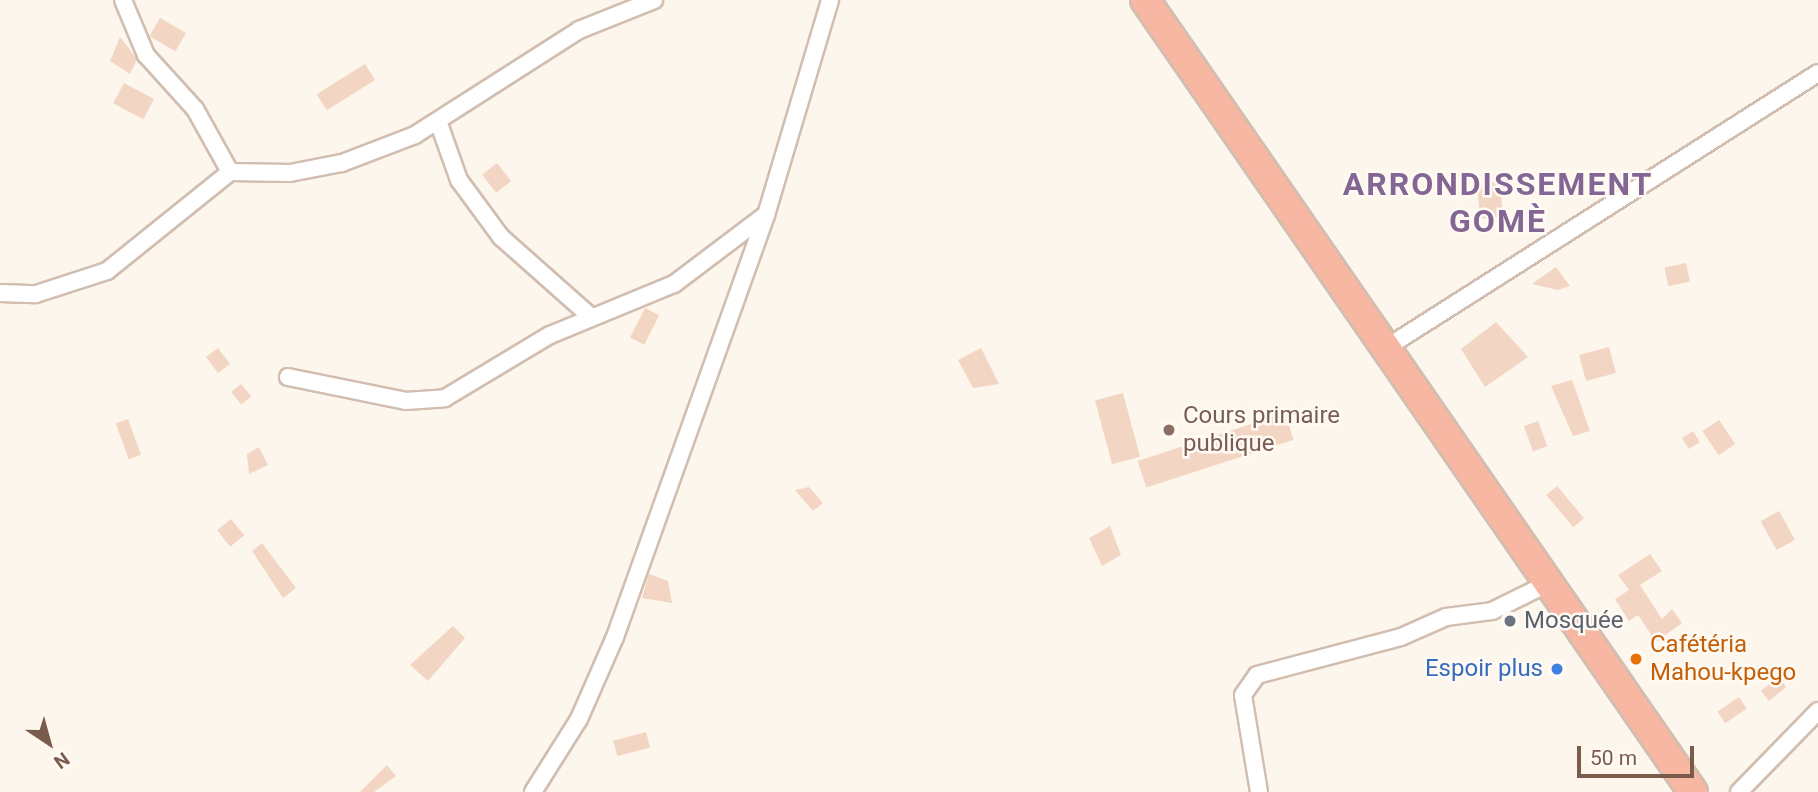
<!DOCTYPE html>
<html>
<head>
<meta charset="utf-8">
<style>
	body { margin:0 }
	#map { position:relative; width:1818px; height:792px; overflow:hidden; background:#fdf6ec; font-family:Roboto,sans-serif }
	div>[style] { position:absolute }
	.building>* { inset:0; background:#f3d5c3; transform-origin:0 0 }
	.roads { filter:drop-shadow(2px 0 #d1beb0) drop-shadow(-2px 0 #d1beb0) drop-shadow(0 2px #d1beb0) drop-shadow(0 -2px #d1beb0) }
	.street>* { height:16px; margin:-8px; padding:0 8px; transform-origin:8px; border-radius:8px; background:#fff }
	.highway>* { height:28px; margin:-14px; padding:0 14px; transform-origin:14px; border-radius:14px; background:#f7b7a3 }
	.dots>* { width:19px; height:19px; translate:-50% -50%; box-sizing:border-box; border:4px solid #fffaf3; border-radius:50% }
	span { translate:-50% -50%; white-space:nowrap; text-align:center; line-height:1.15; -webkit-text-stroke:5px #fffaf3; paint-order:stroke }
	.education-label { font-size:24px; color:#785e54 }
	.left { translate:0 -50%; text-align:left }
	.worship-label { font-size:24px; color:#5b616d }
	.food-label { font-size:24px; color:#c56008 }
	.shop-label { font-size:24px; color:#366cbe }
	.right { translate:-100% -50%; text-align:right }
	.district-label { font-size:32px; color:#846695; font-weight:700; letter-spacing:2px }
	.north { position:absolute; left:14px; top:708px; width:70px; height:70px; -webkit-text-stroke:5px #fffaf3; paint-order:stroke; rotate:144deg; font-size:19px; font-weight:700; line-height:28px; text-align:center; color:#7a5c4d }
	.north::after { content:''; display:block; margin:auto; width:24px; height:32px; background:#7a5c4d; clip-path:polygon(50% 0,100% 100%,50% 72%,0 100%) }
	.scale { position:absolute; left:1577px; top:746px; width:117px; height:32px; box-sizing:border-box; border:4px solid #7a5c4d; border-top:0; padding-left:9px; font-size:21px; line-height:24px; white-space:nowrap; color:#7a5c4d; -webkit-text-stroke:5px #fffaf3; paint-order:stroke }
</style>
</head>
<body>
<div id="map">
	<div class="building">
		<i style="left:160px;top:18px;width:30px;height:21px;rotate:30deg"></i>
		<i style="clip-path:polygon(120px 37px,137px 59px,130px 74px,110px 61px)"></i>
		<i style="left:365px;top:64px;width:19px;height:57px;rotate:58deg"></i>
		<i style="left:124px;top:83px;width:34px;height:23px;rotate:28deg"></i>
		<i style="left:497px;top:163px;width:23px;height:19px;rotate:52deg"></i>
		<i style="left:1500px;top:182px;width:35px;height:23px;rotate:85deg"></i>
		<i style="left:1686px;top:263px;width:19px;height:22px;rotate:78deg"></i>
		<i style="clip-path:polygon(1556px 267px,1570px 286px,1558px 290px,1532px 284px)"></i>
		<i style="left:645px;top:308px;width:16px;height:33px;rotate:27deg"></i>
		<i style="clip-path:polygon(1496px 322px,1528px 357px,1485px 387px,1461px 349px)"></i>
		<i style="left:1609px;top:347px;width:27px;height:31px;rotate:75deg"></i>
		<i style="left:218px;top:348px;width:20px;height:15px;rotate:53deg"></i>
		<i style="clip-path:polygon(981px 348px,999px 384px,973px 388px,958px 360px)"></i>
		<i style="clip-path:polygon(1572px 380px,1590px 431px,1573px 436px,1551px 386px)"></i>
		<i style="left:241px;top:384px;width:16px;height:13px;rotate:50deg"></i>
		<i style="left:1123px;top:393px;width:66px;height:29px;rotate:75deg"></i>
		<i style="left:1285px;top:413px;width:28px;height:155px;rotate:72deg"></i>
		<i style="left:128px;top:419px;width:38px;height:13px;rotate:70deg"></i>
		<i style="left:1719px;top:420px;width:29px;height:20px;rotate:56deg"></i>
		<i style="left:1538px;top:421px;width:27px;height:15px;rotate:70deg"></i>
		<i style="left:1693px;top:431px;width:13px;height:13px;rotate:58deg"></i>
		<i style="clip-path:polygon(259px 447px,268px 465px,249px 474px,247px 454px)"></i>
		<i style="left:1557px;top:486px;width:42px;height:14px;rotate:50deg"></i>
		<i style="clip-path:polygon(809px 487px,823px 503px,813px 511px,795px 490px)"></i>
		<i style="left:1779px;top:511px;width:33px;height:21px;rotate:61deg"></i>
		<i style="left:231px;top:519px;width:21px;height:18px;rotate:51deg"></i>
		<i style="clip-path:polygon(1110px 526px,1121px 555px,1102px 566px,1089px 538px)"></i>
		<i style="clip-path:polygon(262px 543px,296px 588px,283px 598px,252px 551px)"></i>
		<i style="clip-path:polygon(1650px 554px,1662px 571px,1640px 585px,1662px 619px,1672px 609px,1682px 623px,1656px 642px,1638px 615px,1629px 621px,1615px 599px,1629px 590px,1618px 575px)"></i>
		<i style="clip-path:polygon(649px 574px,668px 581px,672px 603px,642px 598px)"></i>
		<i style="clip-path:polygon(453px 626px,465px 638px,428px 681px,410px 665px)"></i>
		<i style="left:1778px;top:677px;width:13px;height:22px;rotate:51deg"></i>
		<i style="left:1739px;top:697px;width:14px;height:26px;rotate:56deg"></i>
		<i style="left:646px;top:732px;width:16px;height:34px;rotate:75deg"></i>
		<i style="clip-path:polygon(387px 765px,396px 776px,374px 792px,360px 792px)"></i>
	</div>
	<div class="roads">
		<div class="street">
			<i style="left:123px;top:0;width:60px;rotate:67.3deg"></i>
			<i style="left:146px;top:55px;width:73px;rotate:47.8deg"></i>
			<i style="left:195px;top:109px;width:72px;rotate:60.9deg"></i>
			<i style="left:438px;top:121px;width:63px;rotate:70.4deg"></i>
			<i style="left:459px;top:180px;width:71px;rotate:53.6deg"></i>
			<i style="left:501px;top:237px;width:119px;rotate:41.6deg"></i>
			<i style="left:0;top:293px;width:36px;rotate:2deg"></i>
			<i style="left:36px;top:294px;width:75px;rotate:-17.9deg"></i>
			<i style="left:107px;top:271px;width:158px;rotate:-38.8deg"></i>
			<i style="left:230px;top:172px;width:60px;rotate:1deg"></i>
			<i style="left:290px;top:173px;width:53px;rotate:-10.9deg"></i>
			<i style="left:342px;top:163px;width:78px;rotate:-21deg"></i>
			<i style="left:415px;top:135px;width:195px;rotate:-32.6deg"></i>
			<i style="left:579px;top:30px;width:81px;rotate:-21.8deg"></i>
			<i style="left:1389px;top:346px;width:508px;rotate:-32.47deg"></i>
			<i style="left:288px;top:377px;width:120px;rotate:11.5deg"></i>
			<i style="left:406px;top:401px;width:39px;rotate:-4deg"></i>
			<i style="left:445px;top:398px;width:122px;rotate:-31deg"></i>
			<i style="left:550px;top:335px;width:134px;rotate:-22.4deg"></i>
			<i style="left:674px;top:284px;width:113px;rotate:-37.1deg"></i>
			<i style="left:533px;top:792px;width:86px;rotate:-57.8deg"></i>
			<i style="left:579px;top:719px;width:90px;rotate:-66.3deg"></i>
			<i style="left:615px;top:637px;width:448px;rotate:-70.3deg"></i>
			<i style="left:766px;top:215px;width:224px;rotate:-73.4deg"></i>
			<i style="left:1259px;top:792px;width:98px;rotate:-99.4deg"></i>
			<i style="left:1243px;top:695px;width:24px;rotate:-55deg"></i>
			<i style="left:1257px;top:675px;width:149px;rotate:-14.8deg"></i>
			<i style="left:1401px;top:637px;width:49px;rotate:-24deg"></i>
			<i style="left:1446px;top:617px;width:46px;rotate:-7.4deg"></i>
			<i style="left:1492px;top:611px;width:64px;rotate:-26.2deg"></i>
			<i style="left:1739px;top:792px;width:113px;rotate:-45.7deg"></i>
		</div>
		<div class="highway">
			<i style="left:1145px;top:0;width:963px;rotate:55.32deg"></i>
		</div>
	</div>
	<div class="dots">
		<i style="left:1169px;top:430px;background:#8d6e63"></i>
		<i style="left:1510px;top:621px;background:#6b7280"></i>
		<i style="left:1636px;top:659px;background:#e8710a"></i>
		<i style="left:1557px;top:669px;background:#3f7fe0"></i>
	</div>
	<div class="education-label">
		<span class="left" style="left:1183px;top:430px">Cours primaire<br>publique</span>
	</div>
	<div class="worship-label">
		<span class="left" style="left:1524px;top:621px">Mosquée</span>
	</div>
	<div class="food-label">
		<span class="left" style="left:1650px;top:659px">Cafétéria<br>Mahou-kpego</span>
	</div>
	<div class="shop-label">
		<span class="right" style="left:1543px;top:669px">Espoir plus</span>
	</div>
	<div class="district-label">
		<span style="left:1498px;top:203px">ARRONDISSEMENT<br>GOMÈ</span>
	</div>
	<div class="north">N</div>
	<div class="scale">50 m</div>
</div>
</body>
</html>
